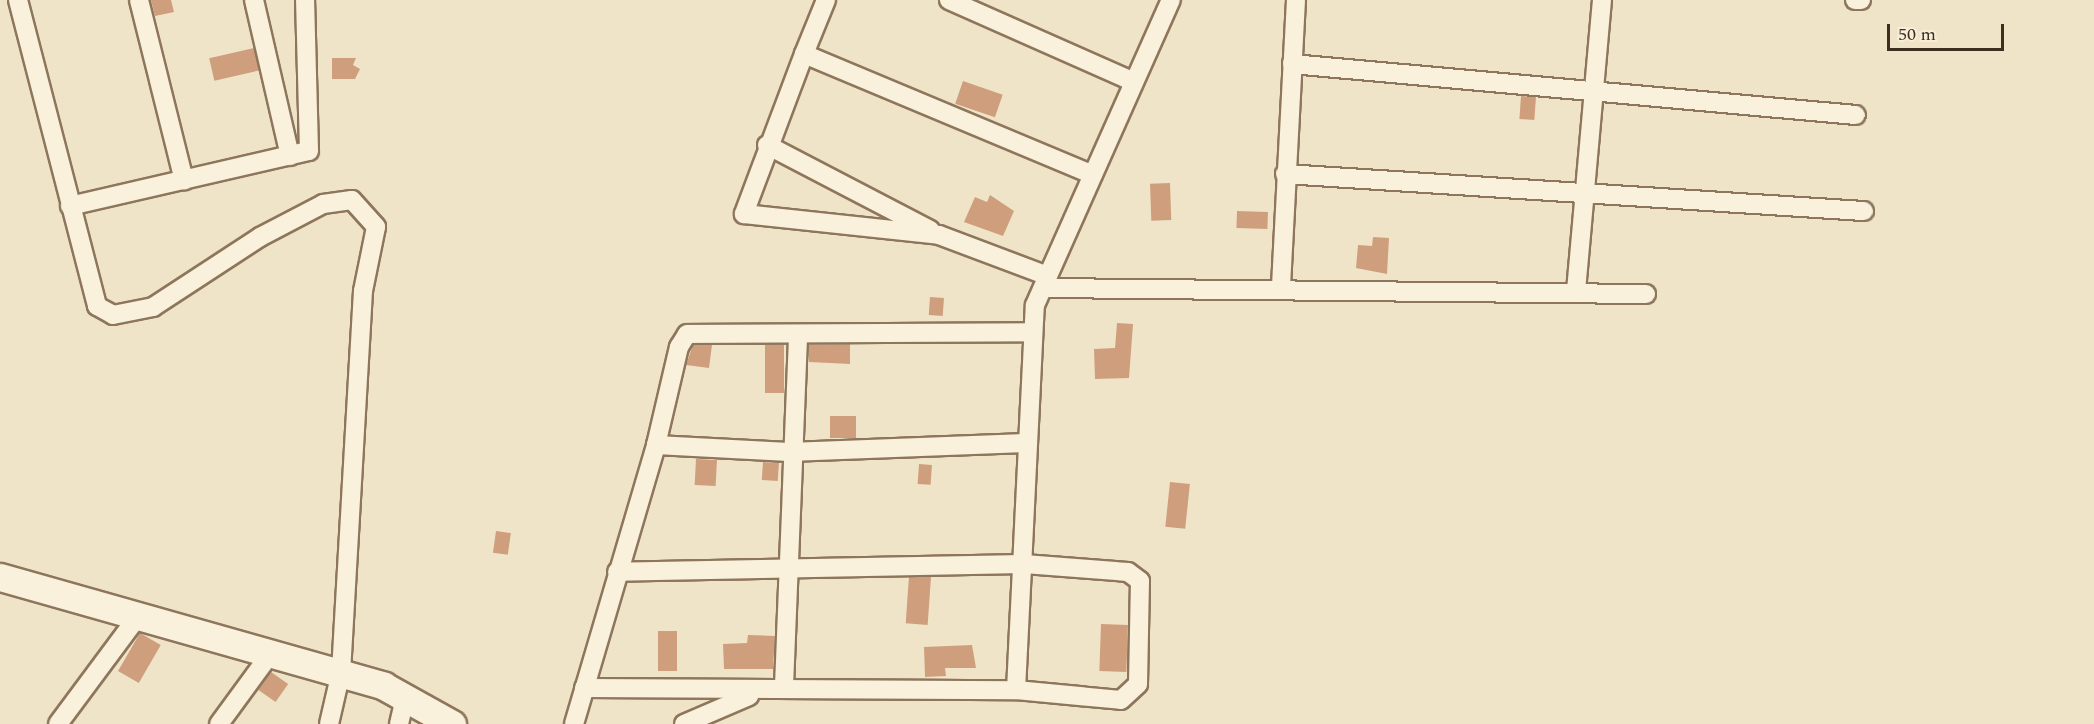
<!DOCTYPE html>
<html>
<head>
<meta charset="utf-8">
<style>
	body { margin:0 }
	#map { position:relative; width:2094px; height:724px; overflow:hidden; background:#f0e4c8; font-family:Spectral,serif }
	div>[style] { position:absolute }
	.building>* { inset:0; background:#cf9f7d; transform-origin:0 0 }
	.roads { filter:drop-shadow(2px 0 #8d765c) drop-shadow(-2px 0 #8d765c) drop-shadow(0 2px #8d765c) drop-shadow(0 -2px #8d765c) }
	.street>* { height:18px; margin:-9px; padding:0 9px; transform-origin:9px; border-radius:9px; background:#faf1dc }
	.secondary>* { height:27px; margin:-13.5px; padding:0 13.5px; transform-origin:13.5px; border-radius:13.5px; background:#faf1dc }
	span { translate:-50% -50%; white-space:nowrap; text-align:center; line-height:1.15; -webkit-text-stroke:5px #f7eed8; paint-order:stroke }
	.scale { position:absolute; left:1887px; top:24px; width:117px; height:27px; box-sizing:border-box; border:3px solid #3d2e20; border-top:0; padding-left:8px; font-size:18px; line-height:21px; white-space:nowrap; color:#3d2e20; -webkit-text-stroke:4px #f7eed8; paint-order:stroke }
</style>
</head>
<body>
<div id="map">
	<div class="building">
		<i style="clip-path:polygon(151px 0,171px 0,174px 12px,155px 16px)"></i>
		<i style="left:254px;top:48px;width:23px;height:46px;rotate:77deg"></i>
		<i style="clip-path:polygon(332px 58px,356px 58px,353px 65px,360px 69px,355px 79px,332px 79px)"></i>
		<i style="left:963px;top:81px;width:42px;height:24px;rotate:19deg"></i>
		<i style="left:1521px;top:96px;width:15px;height:23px;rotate:4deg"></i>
		<i style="left:1170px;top:183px;width:37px;height:20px;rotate:88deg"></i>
		<i style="clip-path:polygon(990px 195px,1014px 211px,1003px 236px,964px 222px,975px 197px,987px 202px)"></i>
		<i style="left:1237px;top:211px;width:31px;height:17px;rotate:2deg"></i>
		<i style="clip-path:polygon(1373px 237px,1389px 238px,1387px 274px,1356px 268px,1358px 245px,1372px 246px)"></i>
		<i style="left:930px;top:297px;width:14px;height:18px;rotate:4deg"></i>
		<i style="clip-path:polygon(1117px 323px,1133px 324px,1129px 378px,1095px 379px,1094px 349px,1115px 348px)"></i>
		<i style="clip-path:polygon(850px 344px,850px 364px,809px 362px,809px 345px)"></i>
		<i style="clip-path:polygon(693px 345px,712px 345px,709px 368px,686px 365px)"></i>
		<i style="left:765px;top:345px;width:19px;height:48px"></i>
		<i style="left:830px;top:416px;width:26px;height:22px"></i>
		<i style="left:696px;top:459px;width:21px;height:26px;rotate:3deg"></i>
		<i style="left:763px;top:462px;width:16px;height:18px;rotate:4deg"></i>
		<i style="left:919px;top:464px;width:13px;height:20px;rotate:4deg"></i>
		<i style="left:1170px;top:482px;width:20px;height:45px;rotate:6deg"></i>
		<i style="left:496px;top:531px;width:15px;height:22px;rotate:8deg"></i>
		<i style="left:931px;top:577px;width:48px;height:22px;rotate:94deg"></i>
		<i style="left:1101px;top:624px;width:27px;height:47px;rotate:2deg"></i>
		<i style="left:658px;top:631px;width:19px;height:40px"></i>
		<i style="left:140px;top:633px;width:24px;height:44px;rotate:30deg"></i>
		<i style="clip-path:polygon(748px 635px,775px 636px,773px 669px,724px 669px,723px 644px,747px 643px)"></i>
		<i style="clip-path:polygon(972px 645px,976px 668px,945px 668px,946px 676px,925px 677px,924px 647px)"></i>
		<i style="left:271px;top:672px;width:21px;height:22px;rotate:35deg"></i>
	</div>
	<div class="roads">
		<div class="street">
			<i style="left:18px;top:0;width:316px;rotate:75.5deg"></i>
			<i style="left:97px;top:306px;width:18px;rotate:29deg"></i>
			<i style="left:113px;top:315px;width:41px;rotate:-11.3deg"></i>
			<i style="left:153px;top:307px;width:128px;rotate:-33.2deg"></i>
			<i style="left:260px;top:237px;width:71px;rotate:-27.6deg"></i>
			<i style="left:323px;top:204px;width:29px;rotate:-8deg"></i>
			<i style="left:352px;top:200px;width:36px;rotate:48deg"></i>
			<i style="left:376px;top:227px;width:65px;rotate:101.5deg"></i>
			<i style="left:363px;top:291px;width:382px;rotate:93.3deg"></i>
			<i style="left:341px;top:672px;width:53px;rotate:103deg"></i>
			<i style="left:139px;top:0;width:186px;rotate:76deg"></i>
			<i style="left:254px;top:0;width:160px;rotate:77deg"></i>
			<i style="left:826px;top:0;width:58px;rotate:112.2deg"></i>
			<i style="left:804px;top:54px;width:313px;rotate:22.7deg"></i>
			<i style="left:949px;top:0;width:202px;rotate:23.9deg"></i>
			<i style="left:1855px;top:0;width:6px"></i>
			<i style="left:804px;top:54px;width:171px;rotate:110.6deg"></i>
			<i style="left:744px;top:214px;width:196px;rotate:6.1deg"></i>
			<i style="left:939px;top:235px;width:116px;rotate:20.6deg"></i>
			<i style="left:1292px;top:64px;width:566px;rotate:5.17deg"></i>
			<i style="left:767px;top:145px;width:184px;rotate:27.5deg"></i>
			<i style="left:1285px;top:174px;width:580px;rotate:3.66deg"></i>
			<i style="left:70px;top:206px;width:245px;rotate:-13deg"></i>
			<i style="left:309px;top:151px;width:151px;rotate:-91.5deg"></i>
			<i style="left:1281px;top:286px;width:286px;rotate:-87deg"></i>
			<i style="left:1043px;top:288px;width:603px;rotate:0.57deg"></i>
			<i style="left:1576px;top:291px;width:292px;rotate:-84.9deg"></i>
			<i style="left:656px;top:445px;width:133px;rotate:3deg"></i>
			<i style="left:789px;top:452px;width:237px;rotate:-2.2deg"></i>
			<i style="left:784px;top:686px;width:351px;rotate:-87.7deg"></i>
			<i style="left:584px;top:688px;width:432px;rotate:0.3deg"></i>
			<i style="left:1016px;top:690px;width:105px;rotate:5.4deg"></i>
			<i style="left:1121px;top:700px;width:23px;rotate:-43deg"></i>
			<i style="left:1138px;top:684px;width:103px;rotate:-88.9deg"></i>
			<i style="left:1140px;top:581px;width:15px;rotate:-143deg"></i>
			<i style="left:1128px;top:572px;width:104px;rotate:-175.6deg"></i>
			<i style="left:1024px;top:564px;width:407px;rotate:178.9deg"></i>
			<i style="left:1016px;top:690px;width:385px;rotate:-87.2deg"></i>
			<i style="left:1035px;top:305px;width:334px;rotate:-66deg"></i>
			<i style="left:58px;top:724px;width:131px;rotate:-53.4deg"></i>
			<i style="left:219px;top:724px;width:83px;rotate:-53.8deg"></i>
			<i style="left:399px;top:724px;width:28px;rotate:-77deg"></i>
			<i style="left:574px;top:724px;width:291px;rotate:-73.6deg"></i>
			<i style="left:656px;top:445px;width:101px;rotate:-76.8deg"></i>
			<i style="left:679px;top:347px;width:15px;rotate:-58deg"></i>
			<i style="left:687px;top:334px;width:344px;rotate:-0.3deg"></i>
			<i style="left:684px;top:724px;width:71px;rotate:-23.3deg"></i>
		</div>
		<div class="secondary">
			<i style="left:0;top:577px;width:399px;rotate:15.8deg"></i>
			<i style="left:384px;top:686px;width:78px;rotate:29.2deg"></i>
		</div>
	</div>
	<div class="scale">50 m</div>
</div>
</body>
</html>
